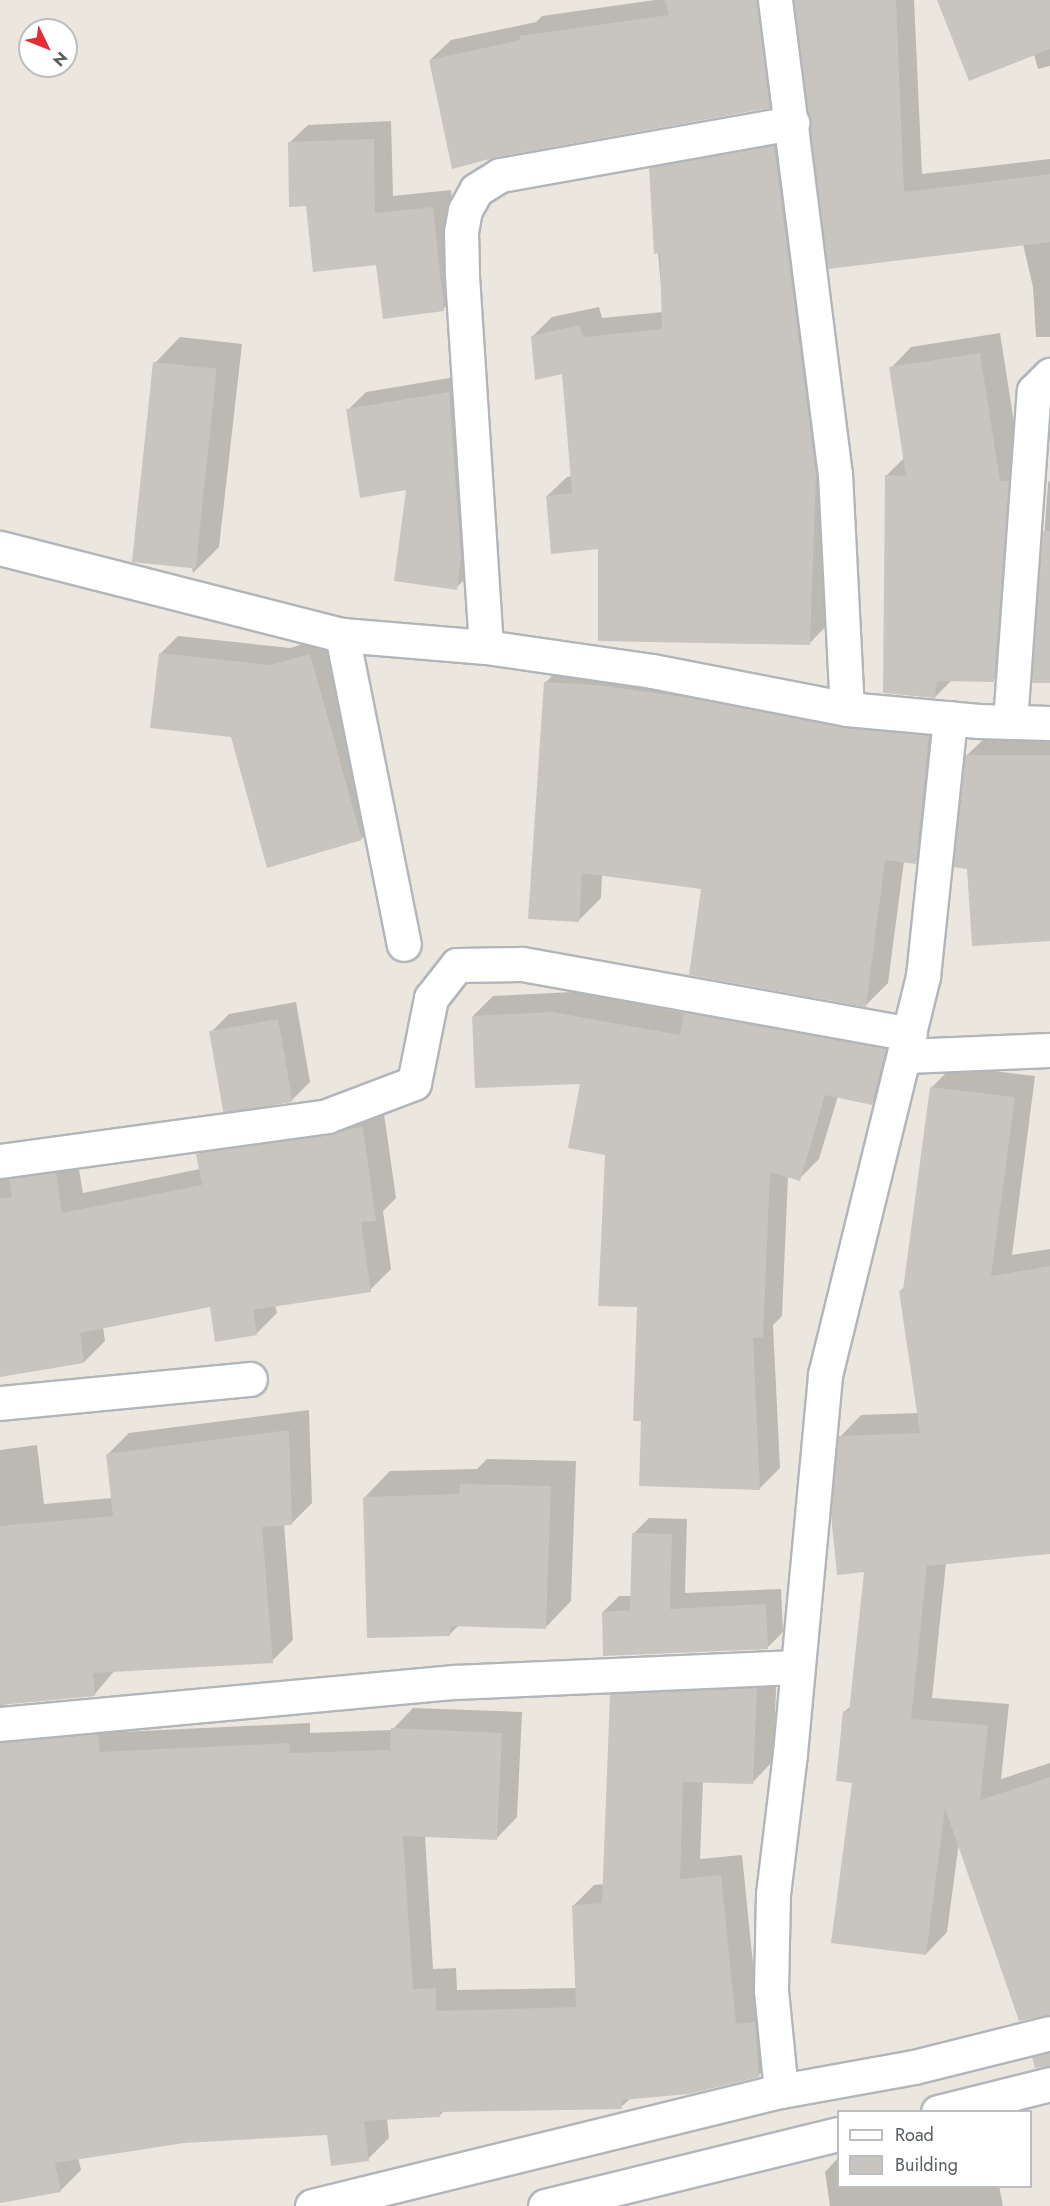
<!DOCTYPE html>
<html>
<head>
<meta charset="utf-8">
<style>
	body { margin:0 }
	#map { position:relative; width:1050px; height:2206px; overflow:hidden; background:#ebe7df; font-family:Jost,sans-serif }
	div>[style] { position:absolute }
	.shadow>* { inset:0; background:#0003 }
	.building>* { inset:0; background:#c8c4bf; transform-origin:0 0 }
	.roads { filter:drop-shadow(2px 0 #b2b6ba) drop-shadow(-2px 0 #b2b6ba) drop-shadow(0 2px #b2b6ba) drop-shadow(0 -2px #b2b6ba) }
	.minor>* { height:33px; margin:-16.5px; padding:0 16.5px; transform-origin:16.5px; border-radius:16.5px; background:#fff }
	span { translate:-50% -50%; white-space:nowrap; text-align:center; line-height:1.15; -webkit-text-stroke:4.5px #fff; paint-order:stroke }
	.legend { position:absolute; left:837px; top:2110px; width:195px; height:78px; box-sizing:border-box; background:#fff; border:2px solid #bcbebf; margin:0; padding:8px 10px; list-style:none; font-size:18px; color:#585d60 }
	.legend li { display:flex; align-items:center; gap:12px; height:30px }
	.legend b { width:30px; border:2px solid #bcbebf }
	.north { position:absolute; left:18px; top:18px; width:60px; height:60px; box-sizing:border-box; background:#fff; border:2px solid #bcbebf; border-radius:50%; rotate:133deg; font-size:16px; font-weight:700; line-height:24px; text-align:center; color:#585d60 }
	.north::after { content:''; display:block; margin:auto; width:21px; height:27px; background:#e52b33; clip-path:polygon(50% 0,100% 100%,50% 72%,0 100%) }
</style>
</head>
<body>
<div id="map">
	<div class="shadow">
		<i style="clip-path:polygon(655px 0,775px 0,790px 86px,769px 107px,496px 155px,430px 60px,451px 40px,536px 22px,542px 16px)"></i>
		<i style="clip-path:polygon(820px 0,914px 0,922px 174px,1050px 159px,1050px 337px,1036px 337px,1033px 287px,1023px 244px,829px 268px)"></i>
		<i style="clip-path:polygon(939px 0,1050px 0,1050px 66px,1038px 69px,1034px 54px)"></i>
		<i style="clip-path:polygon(391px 121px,393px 196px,451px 190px,461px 291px,443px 309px,377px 263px,308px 204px,289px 143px,308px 125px)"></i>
		<i style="clip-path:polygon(793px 127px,835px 454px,828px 624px,809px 644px,599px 548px,547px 496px,567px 477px,572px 476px,563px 372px,533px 336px,552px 317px,599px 307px,602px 318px,663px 312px,651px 168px,670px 149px)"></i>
		<i style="clip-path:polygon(1000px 333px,1020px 461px,1014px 660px,993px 680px,951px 681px,935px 697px,886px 476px,905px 457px,891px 368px,911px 347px)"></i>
		<i style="clip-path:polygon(180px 337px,242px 344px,219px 547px,193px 573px,155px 363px)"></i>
		<i style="clip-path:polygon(467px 375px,474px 570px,456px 588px,408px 488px,348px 410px,366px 392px)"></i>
		<i style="clip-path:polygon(1050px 480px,1050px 678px,1034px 677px,1048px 483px)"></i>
		<i style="clip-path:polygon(178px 636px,290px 648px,328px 636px,380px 821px,361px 839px,232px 735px,160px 654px)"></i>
		<i style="clip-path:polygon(568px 660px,951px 714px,938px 840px,915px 862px,904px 861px,888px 983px,866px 1005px,702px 888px,602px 874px,601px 898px,579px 920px,545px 683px)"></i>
		<i style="clip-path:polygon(1050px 732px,1050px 939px,966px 756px,988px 735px)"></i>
		<i style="clip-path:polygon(573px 992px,685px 1013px,705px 993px,905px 1029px,892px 1083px,872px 1103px,838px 1096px,819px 1159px,799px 1179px,788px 1176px,782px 1316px,773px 1325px,780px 1468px,760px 1488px,642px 1420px,638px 1306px,607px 1154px,582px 1082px,473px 1016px,493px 996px)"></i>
		<i style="clip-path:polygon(296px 1002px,310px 1082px,292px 1100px,211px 1032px,229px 1014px)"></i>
		<i style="clip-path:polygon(953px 1066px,1035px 1076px,1012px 1255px,1050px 1249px,1050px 1552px,946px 1563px,932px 1698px,1009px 1704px,1001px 1779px,1050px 1763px,1050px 2010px,959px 1842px,947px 1932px,926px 1954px,854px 1782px,844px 1712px,852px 1705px,865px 1571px,840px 1437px,861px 1415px,919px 1413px,900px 1291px,905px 1286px,932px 1087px)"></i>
		<i style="clip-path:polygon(383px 1107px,396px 1198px,383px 1211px,391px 1269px,370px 1290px,275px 1305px,277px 1313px,256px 1334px,211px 1305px,103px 1327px,105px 1341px,84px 1362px,0 1375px,0 1161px,76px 1152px,83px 1193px,200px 1169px,198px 1155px,219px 1134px)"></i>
		<i style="clip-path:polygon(309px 1410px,312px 1503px,291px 1524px,284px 1524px,293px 1640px,272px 1661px,115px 1670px,94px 1695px,4px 1703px,5px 1714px,119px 1714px,120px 1732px,310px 1723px,310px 1733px,392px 1730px,413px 1708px,522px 1712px,517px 1817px,497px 1838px,425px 1835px,433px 1969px,456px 1968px,457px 1990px,577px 1988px,573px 1906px,594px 1885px,605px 1884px,612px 1695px,633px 1674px,777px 1667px,773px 1761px,753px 1782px,703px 1781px,700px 1859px,742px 1855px,757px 2004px,779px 2055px,758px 2076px,631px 2098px,621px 2107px,445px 2110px,439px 2116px,387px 2118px,389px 2138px,368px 2159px,328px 2133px,184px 2141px,78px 2157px,81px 2170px,60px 2191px,0 2202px,0 1450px,37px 1445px,44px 1504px,112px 1498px,108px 1454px,129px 1433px)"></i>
		<i style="clip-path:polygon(487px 1459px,576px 1461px,571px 1601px,546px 1627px,459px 1625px,450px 1634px,365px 1497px,390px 1471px,477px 1469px)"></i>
		<i style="clip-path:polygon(649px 1518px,687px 1519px,685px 1593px,781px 1589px,783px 1632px,767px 1648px,603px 1612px,619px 1596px,632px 1596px,633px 1534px)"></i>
		<i style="clip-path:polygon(838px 2158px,838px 2186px,999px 2186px,1003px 2206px,830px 2206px,825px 2172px)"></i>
	</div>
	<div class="building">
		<i style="clip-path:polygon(665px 0,757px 0,770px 108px,497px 157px,452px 169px,429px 60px,520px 40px,519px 36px,669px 15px)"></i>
		<i style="clip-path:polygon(794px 0,896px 0,904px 192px,1050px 174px,1050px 242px,828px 269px)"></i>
		<i style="clip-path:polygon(937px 0,1050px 0,1050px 49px,969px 81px)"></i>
		<i style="clip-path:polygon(374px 139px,375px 213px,433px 207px,444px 311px,383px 319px,376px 265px,313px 272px,306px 206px,289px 207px,288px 142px)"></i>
		<i style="clip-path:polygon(774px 145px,816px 474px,810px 645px,598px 641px,598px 549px,551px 554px,546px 496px,572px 493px,562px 374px,535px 380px,531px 336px,580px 325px,583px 337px,662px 329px,660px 253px,654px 254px,649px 167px)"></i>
		<i style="clip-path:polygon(980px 353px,1000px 481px,1009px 481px,994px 682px,942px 681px,937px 682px,935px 698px,883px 693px,885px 475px,906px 476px,889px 367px)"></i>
		<i style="left:153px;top:362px;width:64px;height:201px;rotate:6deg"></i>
		<i style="clip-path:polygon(449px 392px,461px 557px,457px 590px,394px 581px,406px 490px,360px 498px,346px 409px)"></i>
		<i style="clip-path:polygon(1043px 531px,1050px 531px,1050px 683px,1032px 683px)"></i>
		<i style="clip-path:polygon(159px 653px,271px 665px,310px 654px,362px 840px,267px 868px,231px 737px,150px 728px)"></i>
		<i style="clip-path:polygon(544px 682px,597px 685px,699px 699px,843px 727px,929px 735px,916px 864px,885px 860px,866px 1007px,689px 975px,701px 889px,582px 873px,579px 922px,528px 919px)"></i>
		<i style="clip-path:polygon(965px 755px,1050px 755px,1050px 941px,972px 946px,967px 869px,953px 867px)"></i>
		<i style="clip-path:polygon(552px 1012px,680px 1035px,684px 1012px,886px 1049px,872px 1105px,825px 1095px,800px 1181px,770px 1172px,763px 1337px,753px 1338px,760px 1490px,639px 1486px,641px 1421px,633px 1421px,637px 1307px,598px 1306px,605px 1155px,568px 1148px,580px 1084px,475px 1088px,472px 1016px)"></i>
		<i style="left:278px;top:1019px;width:84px;height:70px;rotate:80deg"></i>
		<i style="clip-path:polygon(930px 1087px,1015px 1097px,991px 1276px,1050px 1266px,1050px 1554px,927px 1566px,911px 1719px,988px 1725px,980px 1800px,1050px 1777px,1050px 2015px,1019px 2021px,945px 1808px,926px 1955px,831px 1943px,852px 1783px,836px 1781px,843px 1711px,849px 1712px,864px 1572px,837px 1575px,831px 1514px,838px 1436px,920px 1433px,899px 1291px,903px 1290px)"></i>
		<i style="clip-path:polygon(363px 1127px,376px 1221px,361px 1222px,371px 1292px,253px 1310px,257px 1335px,215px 1342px,210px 1307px,80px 1333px,84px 1363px,0 1377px,0 1198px,12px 1197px,9px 1179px,56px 1172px,62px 1213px,202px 1185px,196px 1154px)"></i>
		<i style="clip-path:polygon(289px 1430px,292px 1525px,262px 1527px,273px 1663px,93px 1673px,95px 1696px,0 1705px,0 1526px,113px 1516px,106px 1454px)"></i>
		<i style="clip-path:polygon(460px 1484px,551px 1486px,546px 1629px,450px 1626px,450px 1636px,367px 1638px,363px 1497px,459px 1494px)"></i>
		<i style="clip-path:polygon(632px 1533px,672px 1534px,670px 1609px,766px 1604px,768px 1649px,603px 1656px,602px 1612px,630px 1610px)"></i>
		<i style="clip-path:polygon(757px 1688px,753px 1784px,683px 1782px,680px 1879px,721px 1875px,736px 2024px,755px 2022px,759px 2077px,689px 2094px,622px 2100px,622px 2109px,440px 2112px,440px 2117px,364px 2121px,369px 2161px,331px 2166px,327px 2135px,184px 2143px,55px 2163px,61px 2192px,0 2203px,0 1742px,98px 1734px,100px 1752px,289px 1743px,290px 1753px,390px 1750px,391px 1728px,502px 1733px,497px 1840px,403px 1836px,413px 1989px,436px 1988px,436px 2011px,576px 2007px,572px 1905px,602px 1903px,610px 1694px)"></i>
		<i style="clip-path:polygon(1050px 2052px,1050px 2066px,1035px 2068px,1032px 2057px)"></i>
	</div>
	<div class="roads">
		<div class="minor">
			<i style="left:775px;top:0;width:478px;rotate:82.8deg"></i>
			<i style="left:835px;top:474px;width:235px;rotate:87.1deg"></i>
			<i style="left:0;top:548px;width:353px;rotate:14.3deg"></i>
			<i style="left:342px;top:635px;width:144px;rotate:4.8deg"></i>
			<i style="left:486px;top:647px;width:168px;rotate:8.2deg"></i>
			<i style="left:652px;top:671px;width:199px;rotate:11deg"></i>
			<i style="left:847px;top:709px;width:132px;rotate:5.2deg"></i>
			<i style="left:978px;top:721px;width:72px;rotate:1.6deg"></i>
			<i style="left:342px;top:635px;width:315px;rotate:78.7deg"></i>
			<i style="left:486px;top:647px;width:375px;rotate:-93.7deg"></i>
			<i style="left:462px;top:273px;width:41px;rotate:-91.4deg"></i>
			<i style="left:461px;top:232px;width:22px;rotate:-80deg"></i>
			<i style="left:465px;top:210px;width:23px;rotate:-61deg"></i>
			<i style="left:476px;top:190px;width:28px;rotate:-32deg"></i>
			<i style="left:500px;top:175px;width:297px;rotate:-10.1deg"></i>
			<i style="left:1010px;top:722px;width:332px;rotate:-85.9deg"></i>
			<i style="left:1034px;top:391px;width:23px;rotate:-45deg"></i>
			<i style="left:905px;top:1056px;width:145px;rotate:-2.4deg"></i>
			<i style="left:0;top:1161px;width:330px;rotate:-7.8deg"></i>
			<i style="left:327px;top:1116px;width:93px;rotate:-20.8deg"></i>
			<i style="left:414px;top:1083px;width:87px;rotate:-78.7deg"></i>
			<i style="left:431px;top:998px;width:42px;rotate:-51.8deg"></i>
			<i style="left:457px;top:965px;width:65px;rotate:-0.9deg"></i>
			<i style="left:522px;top:964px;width:394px;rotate:10.2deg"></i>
			<i style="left:0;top:1403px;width:251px;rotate:-5.5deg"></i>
			<i style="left:0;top:1724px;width:456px;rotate:-5.3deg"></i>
			<i style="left:454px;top:1682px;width:343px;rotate:-2.5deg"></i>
			<i style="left:781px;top:2091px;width:101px;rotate:-95.7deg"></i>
			<i style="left:771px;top:1990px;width:96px;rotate:-88.8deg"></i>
			<i style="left:773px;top:1894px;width:142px;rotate:-83.1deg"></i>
			<i style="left:790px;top:1753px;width:380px;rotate:-84.7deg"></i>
			<i style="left:825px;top:1375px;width:411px;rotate:-76.2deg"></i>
			<i style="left:923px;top:976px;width:259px;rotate:-84deg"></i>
			<i style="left:938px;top:2112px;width:115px;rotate:-14deg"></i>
			<i style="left:312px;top:2206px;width:483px;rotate:-13.8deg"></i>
			<i style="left:781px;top:2091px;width:135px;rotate:-10.2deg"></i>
			<i style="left:914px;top:2067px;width:140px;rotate:-14deg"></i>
			<i style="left:545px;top:2206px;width:302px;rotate:-13.8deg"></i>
		</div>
	</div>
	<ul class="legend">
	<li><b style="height:8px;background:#fff"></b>Road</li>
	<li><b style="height:16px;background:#c8c4bf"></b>Building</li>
	</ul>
	<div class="north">N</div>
</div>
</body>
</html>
